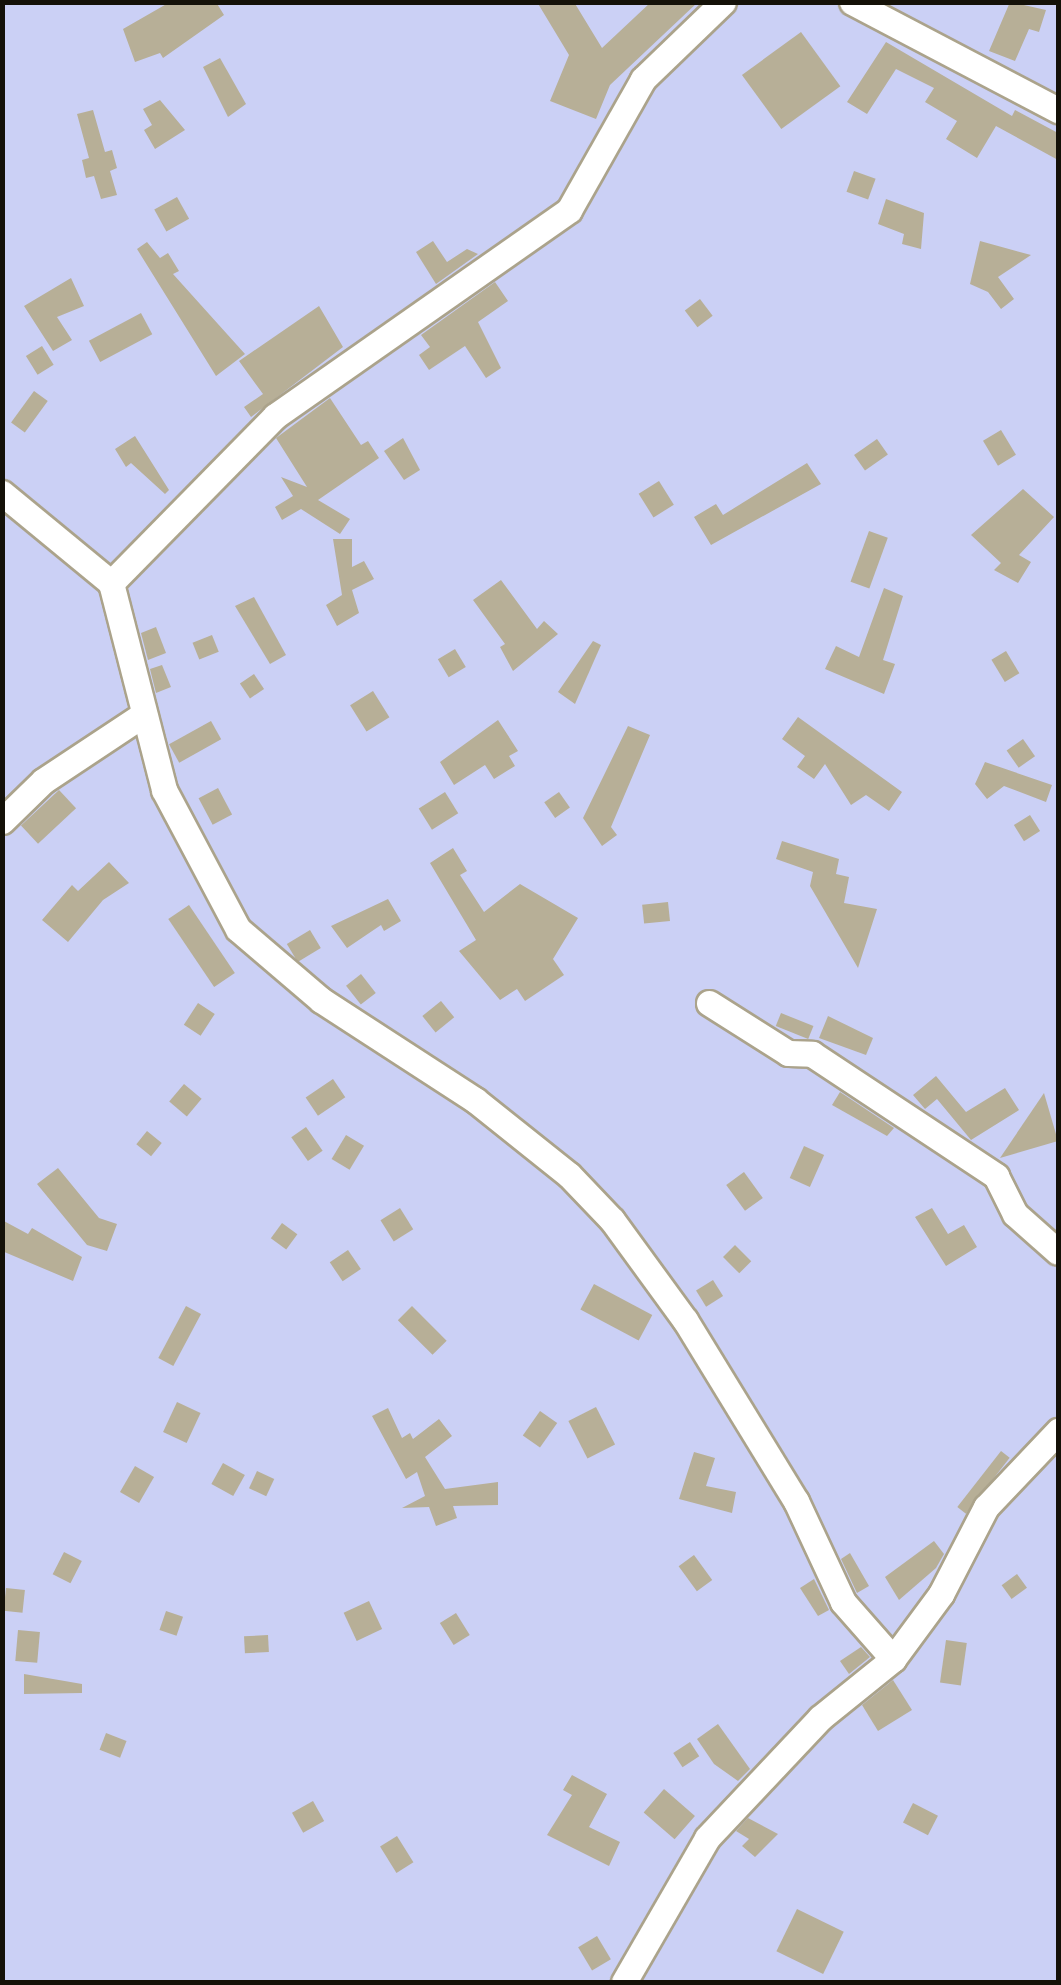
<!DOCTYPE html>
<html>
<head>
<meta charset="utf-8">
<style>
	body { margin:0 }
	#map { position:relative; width:1061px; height:1985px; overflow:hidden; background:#efe7cd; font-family:"Nunito Sans",sans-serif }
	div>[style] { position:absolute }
	.green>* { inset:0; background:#cbd0f5; transform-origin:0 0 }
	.building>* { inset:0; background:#b7af97; transform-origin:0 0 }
	.roads { filter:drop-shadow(2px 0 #aba38b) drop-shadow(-2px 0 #aba38b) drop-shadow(0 2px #aba38b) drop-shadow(0 -2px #aba38b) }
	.minor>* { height:25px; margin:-12.5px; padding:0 12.5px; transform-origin:12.5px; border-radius:12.5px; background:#fff }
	span { translate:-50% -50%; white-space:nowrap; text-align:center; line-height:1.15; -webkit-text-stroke:8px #efe7cd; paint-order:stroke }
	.frame { position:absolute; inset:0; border:5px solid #141108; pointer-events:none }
</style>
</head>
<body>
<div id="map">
	<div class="green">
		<i style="left:3px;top:3px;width:1055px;height:1979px"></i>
	</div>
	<div class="building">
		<i style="clip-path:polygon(170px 2px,216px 2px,224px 15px,163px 58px,160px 53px,135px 62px,123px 29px)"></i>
		<i style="clip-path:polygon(537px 2px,574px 2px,602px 48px,651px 2px,698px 2px,610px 85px,596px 119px,550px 101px,569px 55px)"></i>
		<i style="clip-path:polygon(1010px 2px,1046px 10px,1039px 32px,1029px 29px,1015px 61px,989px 51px)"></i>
		<i style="left:801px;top:32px;width:67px;height:73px;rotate:54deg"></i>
		<i style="clip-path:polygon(886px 42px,1012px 116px,1015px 110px,1058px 133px,1058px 160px,996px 126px,977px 158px,946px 139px,957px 121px,925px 102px,934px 88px,896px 69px,867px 114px,847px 102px)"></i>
		<i style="clip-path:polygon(220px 58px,246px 104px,228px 117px,203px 67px)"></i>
		<i style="clip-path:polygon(160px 100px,185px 130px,155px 149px,144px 130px,152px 125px,143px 109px)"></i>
		<i style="clip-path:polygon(93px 110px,105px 152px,112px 150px,117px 168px,110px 171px,117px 195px,101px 199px,94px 176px,86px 178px,82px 160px,89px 158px,77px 114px)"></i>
		<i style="left:854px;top:171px;width:23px;height:22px;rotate:20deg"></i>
		<i style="left:177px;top:197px;width:25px;height:26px;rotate:61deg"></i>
		<i style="clip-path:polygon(886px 199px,924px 213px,921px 249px,902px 244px,904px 234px,878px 224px)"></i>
		<i style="clip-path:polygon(433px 241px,447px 262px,467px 249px,478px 254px,436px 284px,416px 252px)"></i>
		<i style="clip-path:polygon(980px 241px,1031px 255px,998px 277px,1014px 299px,1001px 309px,988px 292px,970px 284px)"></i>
		<i style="clip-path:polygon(147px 242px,160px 258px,168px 253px,179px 271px,173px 274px,245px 354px,216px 376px,137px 249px)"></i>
		<i style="clip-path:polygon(71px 278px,84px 306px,57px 317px,72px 340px,53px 351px,24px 306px)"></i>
		<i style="clip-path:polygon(495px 282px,508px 301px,478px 322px,501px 368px,486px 378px,465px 346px,429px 370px,419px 355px,430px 347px,421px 335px)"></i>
		<i style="left:700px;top:299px;width:21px;height:19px;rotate:53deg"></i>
		<i style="clip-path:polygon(319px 306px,343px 347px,251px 417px,244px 407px,263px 394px,239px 361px)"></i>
		<i style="left:141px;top:313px;width:24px;height:59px;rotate:62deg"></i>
		<i style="left:42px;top:346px;width:22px;height:19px;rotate:58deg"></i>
		<i style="left:34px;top:391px;width:17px;height:39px;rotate:36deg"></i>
		<i style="clip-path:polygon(330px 398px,361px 445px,368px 441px,379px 458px,318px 500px,350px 519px,340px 534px,301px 509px,282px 520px,275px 507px,293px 496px,281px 477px,307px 487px,276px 438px)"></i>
		<i style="left:1001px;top:430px;width:29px;height:21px;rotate:59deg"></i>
		<i style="clip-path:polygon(135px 436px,169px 490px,165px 494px,131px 463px,126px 467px,115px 449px)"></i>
		<i style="clip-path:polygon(403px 438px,420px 470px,404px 480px,384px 451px)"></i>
		<i style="left:877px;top:439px;width:19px;height:28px;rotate:55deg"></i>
		<i style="clip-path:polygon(807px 463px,821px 484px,711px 545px,694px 517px,716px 504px,723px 515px)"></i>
		<i style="left:659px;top:481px;width:28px;height:24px;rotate:58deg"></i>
		<i style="clip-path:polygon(1023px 489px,1054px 517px,1019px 555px,1031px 562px,1018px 583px,994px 570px,1001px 563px,971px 535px)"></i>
		<i style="left:869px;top:531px;width:20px;height:54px;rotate:20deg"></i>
		<i style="clip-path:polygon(333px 539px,352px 539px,352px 567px,364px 561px,374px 579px,352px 590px,359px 613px,337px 626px,326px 605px,342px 595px)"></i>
		<i style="clip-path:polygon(501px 580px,537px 629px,544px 621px,558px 634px,513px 671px,500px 647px,505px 644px,473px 600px)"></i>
		<i style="clip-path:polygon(884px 588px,903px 596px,883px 660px,895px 664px,884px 694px,825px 669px,836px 646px,859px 657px)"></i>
		<i style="clip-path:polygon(254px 597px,286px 655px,270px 664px,235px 606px)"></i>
		<i style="clip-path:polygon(156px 627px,166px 653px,148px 660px,141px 633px)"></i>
		<i style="left:212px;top:635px;width:18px;height:21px;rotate:68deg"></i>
		<i style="clip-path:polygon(593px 641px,601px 645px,575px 704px,558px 692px)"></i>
		<i style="left:455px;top:649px;width:21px;height:20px;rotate:59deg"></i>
		<i style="left:1006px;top:651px;width:26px;height:17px;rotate:59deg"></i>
		<i style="clip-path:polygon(162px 665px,171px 687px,156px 693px,150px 669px)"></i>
		<i style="left:254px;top:674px;width:18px;height:17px;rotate:56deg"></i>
		<i style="left:373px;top:691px;width:31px;height:27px;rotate:58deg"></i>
		<i style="clip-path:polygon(798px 717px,902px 792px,889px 811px,866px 795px,851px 805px,825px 764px,814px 779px,797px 767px,805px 756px,782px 739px)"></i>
		<i style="clip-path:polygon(498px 720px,518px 751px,509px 756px,515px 766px,494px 779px,485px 765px,454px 785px,440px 762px)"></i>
		<i style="left:211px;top:721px;width:21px;height:48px;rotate:61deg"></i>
		<i style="clip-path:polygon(628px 726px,650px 735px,611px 827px,617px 835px,602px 846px,583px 818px)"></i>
		<i style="left:1023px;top:739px;width:21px;height:20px;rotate:55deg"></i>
		<i style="clip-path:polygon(985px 762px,1052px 785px,1046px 802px,1004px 786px,987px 799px,975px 784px)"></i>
		<i style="left:218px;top:788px;width:30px;height:22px;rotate:62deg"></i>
		<i style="left:59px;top:790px;width:25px;height:52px;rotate:47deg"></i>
		<i style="left:445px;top:792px;width:25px;height:31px;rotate:58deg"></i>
		<i style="left:559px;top:792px;width:19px;height:18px;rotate:55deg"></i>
		<i style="left:1030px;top:815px;width:19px;height:19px;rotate:58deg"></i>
		<i style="clip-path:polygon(782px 841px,839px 859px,836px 874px,849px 877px,844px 903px,877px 909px,858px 968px,810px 886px,813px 872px,776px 859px)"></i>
		<i style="clip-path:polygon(453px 848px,467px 871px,460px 875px,484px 912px,520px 884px,578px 918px,553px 959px,564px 975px,525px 1001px,517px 989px,500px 1000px,459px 951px,476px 940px,430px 863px)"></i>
		<i style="clip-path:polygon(109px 862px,129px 883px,103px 900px,68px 942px,42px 920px,72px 885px,78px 891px)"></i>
		<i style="clip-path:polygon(388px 899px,401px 921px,384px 931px,381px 925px,347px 948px,331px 926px)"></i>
		<i style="left:668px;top:902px;width:19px;height:26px;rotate:84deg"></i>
		<i style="left:189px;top:905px;width:82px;height:25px;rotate:56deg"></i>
		<i style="left:310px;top:930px;width:21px;height:27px;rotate:59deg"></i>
		<i style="left:361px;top:974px;width:24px;height:19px;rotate:52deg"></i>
		<i style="left:441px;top:1001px;width:21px;height:24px;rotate:51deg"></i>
		<i style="left:198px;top:1003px;width:20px;height:26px;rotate:33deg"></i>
		<i style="left:781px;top:1013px;width:35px;height:14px;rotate:22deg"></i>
		<i style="clip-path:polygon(828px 1016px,873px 1038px,866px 1055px,819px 1038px)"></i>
		<i style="clip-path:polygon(936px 1076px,966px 1112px,1005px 1088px,1019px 1110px,971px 1140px,937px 1099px,925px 1109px,913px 1095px)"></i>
		<i style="left:333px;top:1079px;width:22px;height:33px;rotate:56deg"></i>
		<i style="left:184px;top:1084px;width:23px;height:23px;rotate:40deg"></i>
		<i style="clip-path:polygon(840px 1092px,894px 1128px,887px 1136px,832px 1105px)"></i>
		<i style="clip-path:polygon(1044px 1093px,1058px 1141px,1000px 1158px)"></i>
		<i style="left:306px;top:1127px;width:29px;height:18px;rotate:55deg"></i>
		<i style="left:147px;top:1131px;width:19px;height:17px;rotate:39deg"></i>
		<i style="left:346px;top:1135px;width:21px;height:28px;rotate:31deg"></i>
		<i style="left:804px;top:1146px;width:22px;height:35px;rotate:24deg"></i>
		<i style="clip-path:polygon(58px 1168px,99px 1218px,117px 1224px,107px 1251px,87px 1245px,37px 1184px)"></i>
		<i style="left:744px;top:1172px;width:32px;height:22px;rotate:54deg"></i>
		<i style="left:400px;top:1208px;width:25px;height:23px;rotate:58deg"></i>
		<i style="clip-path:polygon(932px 1208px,948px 1234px,964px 1225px,977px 1247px,946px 1266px,915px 1217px)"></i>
		<i style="clip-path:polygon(2px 1220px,28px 1234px,32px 1228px,82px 1257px,73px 1281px,2px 1251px)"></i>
		<i style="left:282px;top:1223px;width:19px;height:19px;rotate:36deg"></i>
		<i style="left:735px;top:1245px;width:23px;height:17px;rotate:45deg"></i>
		<i style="left:348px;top:1250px;width:23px;height:22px;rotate:56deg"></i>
		<i style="left:713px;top:1280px;width:19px;height:20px;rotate:58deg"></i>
		<i style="left:594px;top:1284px;width:66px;height:29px;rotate:28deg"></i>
		<i style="left:186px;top:1306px;width:17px;height:59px;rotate:28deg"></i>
		<i style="left:412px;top:1306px;width:49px;height:20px;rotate:45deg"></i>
		<i style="left:177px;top:1402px;width:26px;height:33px;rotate:25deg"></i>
		<i style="left:596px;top:1407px;width:42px;height:31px;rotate:63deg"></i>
		<i style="clip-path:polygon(388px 1408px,402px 1438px,410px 1433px,413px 1439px,439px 1419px,452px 1436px,425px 1457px,445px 1489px,498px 1482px,498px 1505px,453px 1506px,457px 1518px,436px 1526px,429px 1507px,402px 1508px,425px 1496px,417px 1472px,406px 1479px,372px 1416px)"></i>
		<i style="left:540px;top:1411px;width:21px;height:30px;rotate:35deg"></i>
		<i style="left:1001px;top:1451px;width:11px;height:71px;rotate:38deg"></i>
		<i style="clip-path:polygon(694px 1452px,715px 1458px,706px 1486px,736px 1492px,732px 1513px,679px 1499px)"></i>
		<i style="left:223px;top:1463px;width:25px;height:24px;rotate:29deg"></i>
		<i style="left:135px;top:1466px;width:22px;height:30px;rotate:30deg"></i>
		<i style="left:257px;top:1471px;width:19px;height:19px;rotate:25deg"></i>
		<i style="clip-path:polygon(934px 1541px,944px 1554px,936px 1568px,899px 1600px,885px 1577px)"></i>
		<i style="left:64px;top:1552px;width:20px;height:25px;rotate:27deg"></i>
		<i style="clip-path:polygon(850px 1553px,869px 1586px,857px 1593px,841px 1559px)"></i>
		<i style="left:694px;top:1555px;width:31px;height:19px;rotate:54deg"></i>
		<i style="left:1017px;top:1574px;width:17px;height:19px;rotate:54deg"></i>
		<i style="clip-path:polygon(814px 1579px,829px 1610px,818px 1616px,800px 1588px)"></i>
		<i style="left:6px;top:1588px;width:19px;height:23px;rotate:6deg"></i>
		<i style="left:369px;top:1601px;width:31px;height:28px;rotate:65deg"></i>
		<i style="left:166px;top:1611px;width:18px;height:20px;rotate:19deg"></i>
		<i style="left:456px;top:1613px;width:26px;height:19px;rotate:58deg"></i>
		<i style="left:18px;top:1630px;width:22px;height:31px;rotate:5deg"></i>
		<i style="left:268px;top:1635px;width:17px;height:24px;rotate:87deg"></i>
		<i style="left:946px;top:1640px;width:21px;height:43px;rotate:8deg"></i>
		<i style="clip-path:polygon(861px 1647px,870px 1657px,849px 1674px,840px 1661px)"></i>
		<i style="clip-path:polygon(24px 1674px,82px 1684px,82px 1693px,24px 1694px)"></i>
		<i style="clip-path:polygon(893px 1680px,912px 1710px,878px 1731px,862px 1705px)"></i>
		<i style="clip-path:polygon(718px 1724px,750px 1769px,738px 1781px,714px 1764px,697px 1739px)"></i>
		<i style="left:106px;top:1733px;width:22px;height:18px;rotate:21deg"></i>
		<i style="left:690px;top:1742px;width:17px;height:20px;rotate:57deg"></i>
		<i style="clip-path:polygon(572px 1775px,607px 1794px,589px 1827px,620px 1842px,609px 1866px,547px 1835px,572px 1795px,563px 1790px)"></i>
		<i style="left:664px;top:1789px;width:41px;height:31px;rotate:41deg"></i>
		<i style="left:313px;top:1801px;width:23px;height:24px;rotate:61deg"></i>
		<i style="left:913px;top:1803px;width:28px;height:22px;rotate:27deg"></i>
		<i style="clip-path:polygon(748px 1818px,778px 1834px,755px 1857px,742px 1846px,749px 1839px,736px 1831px)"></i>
		<i style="left:397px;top:1836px;width:31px;height:20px;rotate:58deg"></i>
		<i style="left:797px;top:1909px;width:52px;height:47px;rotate:26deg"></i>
		<i style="left:597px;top:1936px;width:27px;height:22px;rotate:59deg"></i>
	</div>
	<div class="roads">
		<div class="minor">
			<i style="left:852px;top:2px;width:233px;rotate:27.7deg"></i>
			<i style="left:2px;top:493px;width:141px;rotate:39.5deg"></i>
			<i style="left:111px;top:583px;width:214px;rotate:75.6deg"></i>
			<i style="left:164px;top:790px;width:157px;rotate:62deg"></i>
			<i style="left:238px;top:929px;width:109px;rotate:40.5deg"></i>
			<i style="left:321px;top:1000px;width:184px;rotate:33deg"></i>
			<i style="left:475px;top:1100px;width:120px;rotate:38.6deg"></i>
			<i style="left:569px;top:1175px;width:62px;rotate:46.3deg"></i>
			<i style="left:612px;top:1220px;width:124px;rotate:53.9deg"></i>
			<i style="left:685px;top:1320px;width:212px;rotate:58.5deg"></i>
			<i style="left:796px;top:1501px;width:111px;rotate:65deg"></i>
			<i style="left:843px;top:1602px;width:76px;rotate:48.7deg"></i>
			<i style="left:111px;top:583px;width:234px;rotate:-45.5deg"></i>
			<i style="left:275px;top:416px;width:359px;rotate:-35deg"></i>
			<i style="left:569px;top:210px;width:150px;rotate:-60.5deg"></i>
			<i style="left:643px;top:79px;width:111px;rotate:-43.9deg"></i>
			<i style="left:2px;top:821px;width:57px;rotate:-44.3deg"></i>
			<i style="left:43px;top:781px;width:121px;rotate:-33.6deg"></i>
			<i style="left:709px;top:1003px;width:93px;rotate:32.3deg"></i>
			<i style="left:788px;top:1053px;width:24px;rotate:2deg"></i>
			<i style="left:812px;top:1054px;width:221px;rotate:33.5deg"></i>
			<i style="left:996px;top:1176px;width:42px;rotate:63.4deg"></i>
			<i style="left:1015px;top:1214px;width:57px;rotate:41.5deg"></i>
			<i style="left:624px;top:1982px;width:166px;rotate:-60deg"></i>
			<i style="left:707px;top:1838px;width:165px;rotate:-46.7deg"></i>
			<i style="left:820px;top:1718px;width:94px;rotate:-38.9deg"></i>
			<i style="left:893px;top:1659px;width:81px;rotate:-53.6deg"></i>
			<i style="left:941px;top:1594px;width:98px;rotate:-62.7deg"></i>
			<i style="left:986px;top:1507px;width:105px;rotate:-46.5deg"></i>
		</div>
	</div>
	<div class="frame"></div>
</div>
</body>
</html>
